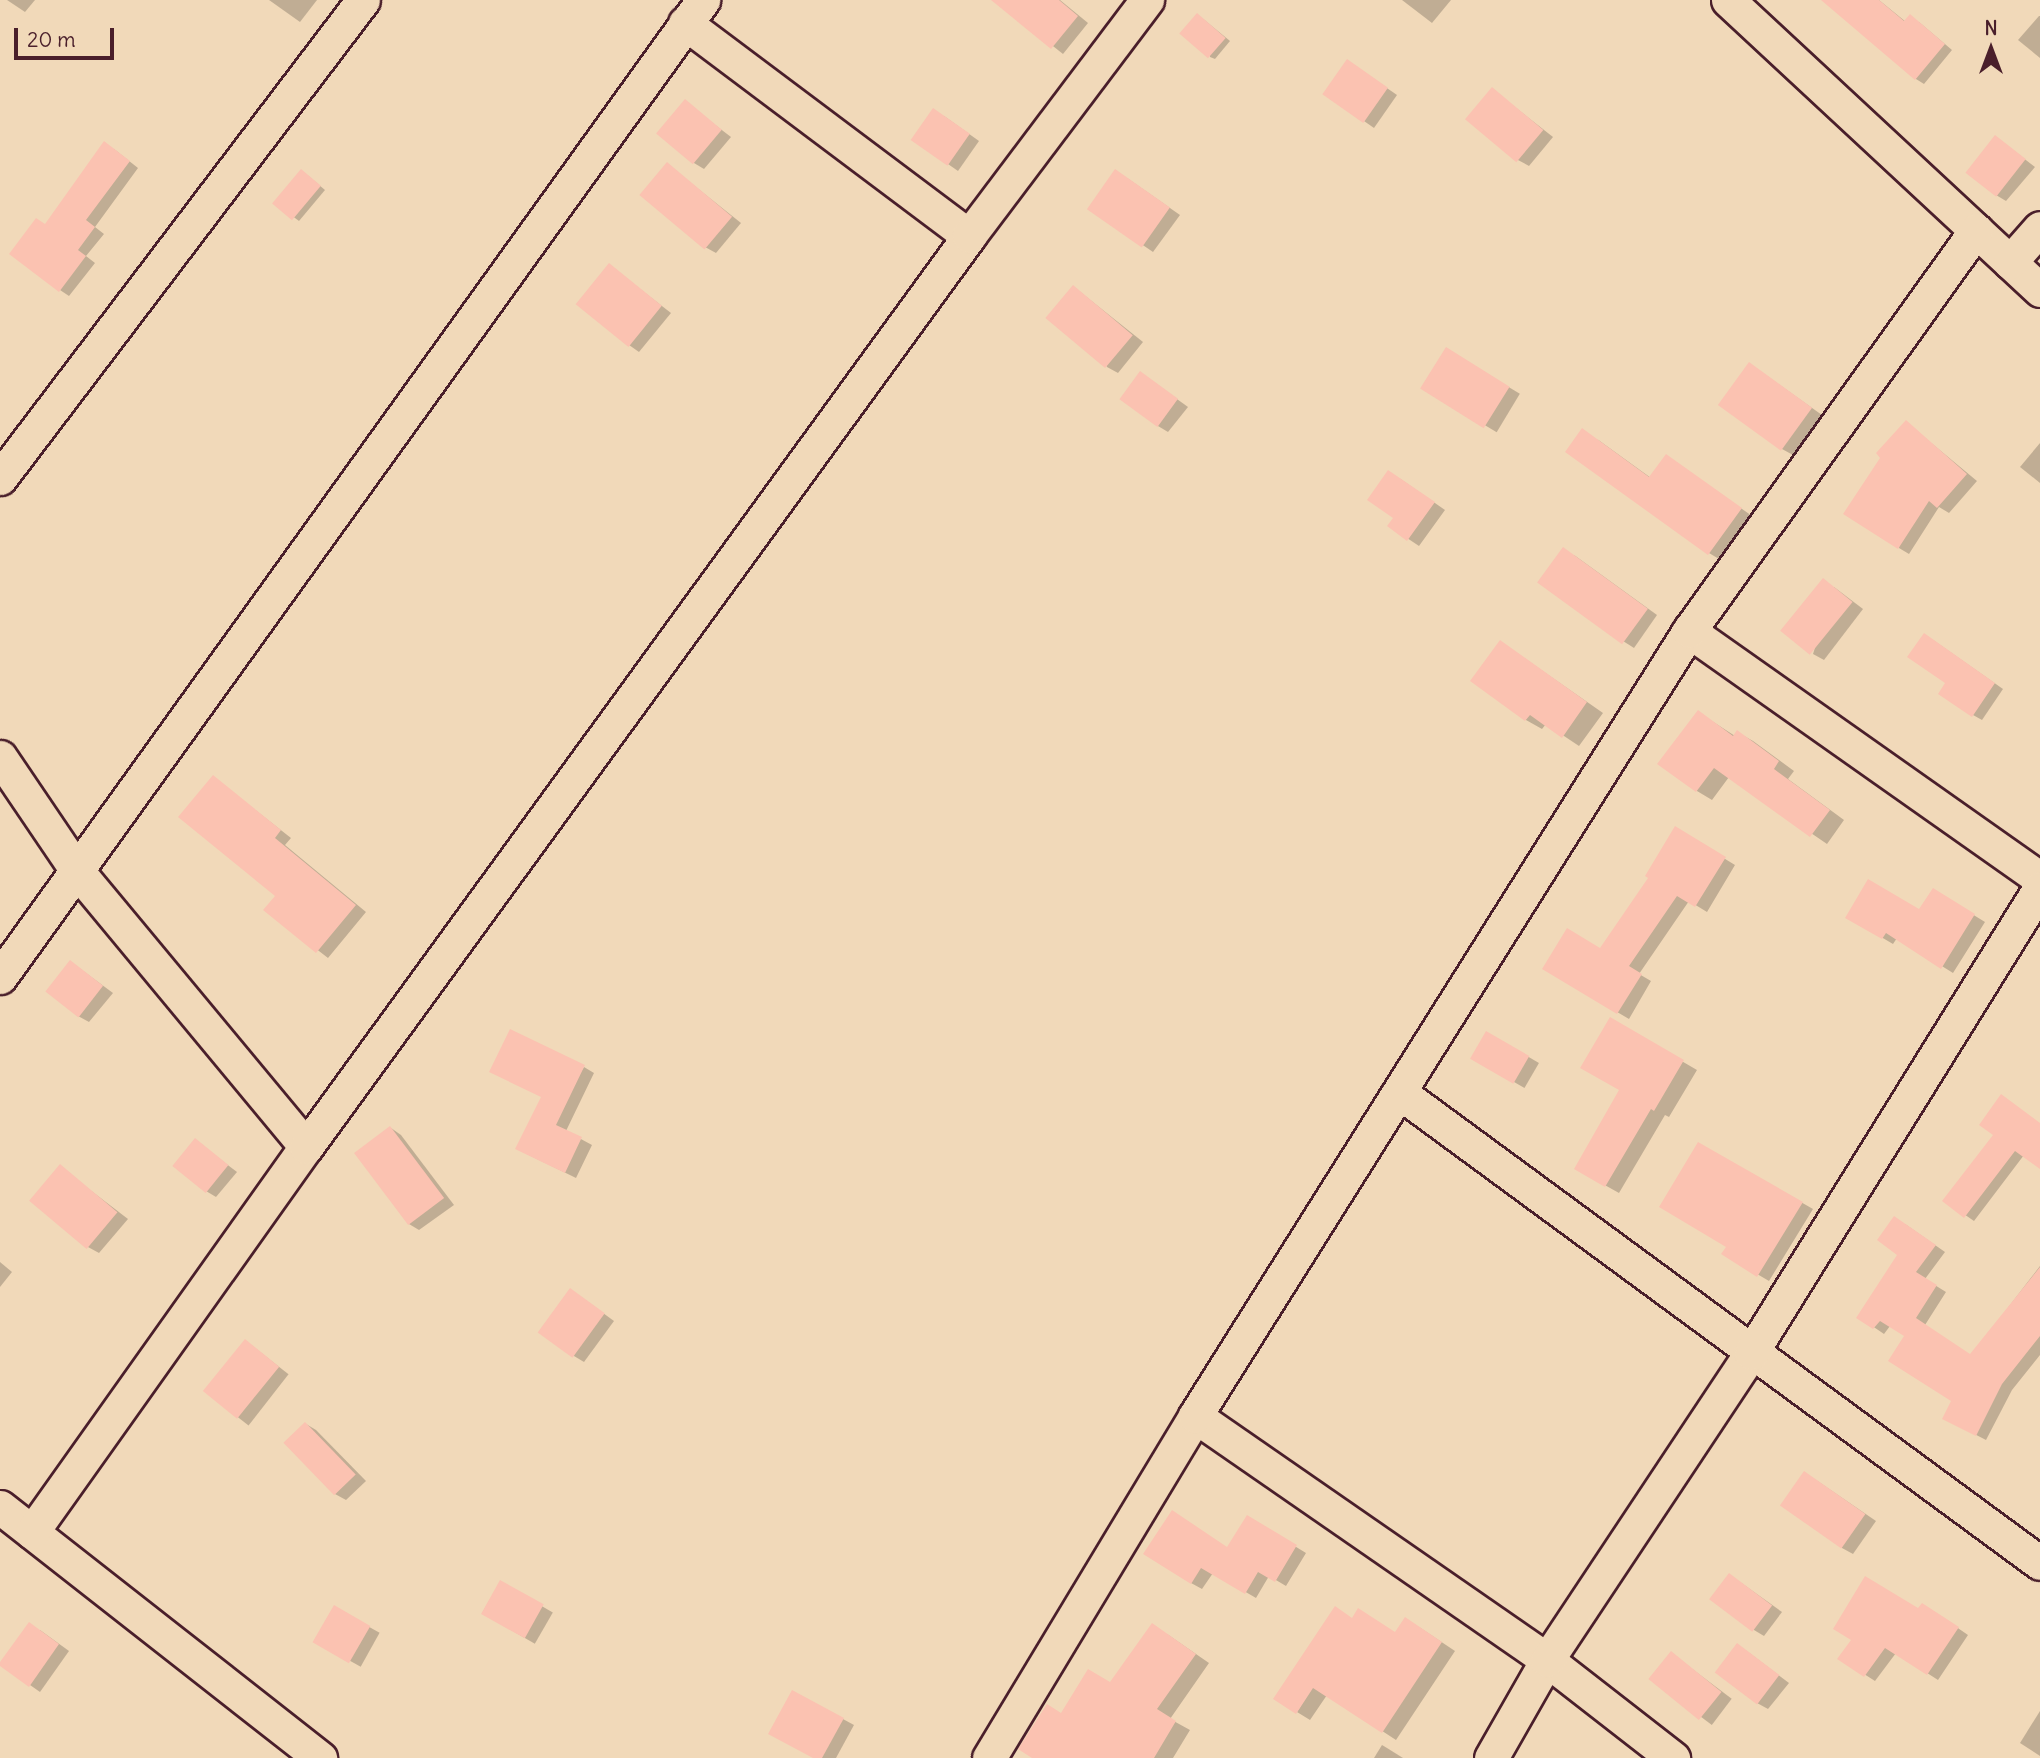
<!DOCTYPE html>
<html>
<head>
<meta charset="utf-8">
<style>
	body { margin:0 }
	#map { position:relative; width:2040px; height:1758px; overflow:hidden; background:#f1d9b9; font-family:Delius,sans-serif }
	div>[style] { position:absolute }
	.shadow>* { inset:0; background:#0003; transform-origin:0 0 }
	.building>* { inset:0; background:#fbc2b1; transform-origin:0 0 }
	.roads { filter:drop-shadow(2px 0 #4a1f2b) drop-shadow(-2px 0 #4a1f2b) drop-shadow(0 2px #4a1f2b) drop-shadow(0 -2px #4a1f2b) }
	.minor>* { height:33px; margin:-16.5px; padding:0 16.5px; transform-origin:16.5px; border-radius:16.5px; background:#f1d9b9 }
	span { translate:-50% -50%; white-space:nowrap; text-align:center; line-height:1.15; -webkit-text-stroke:6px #f1d9b9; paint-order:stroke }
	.north { position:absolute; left:1956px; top:14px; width:70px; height:70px; -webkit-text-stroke:5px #f1d9b9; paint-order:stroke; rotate:0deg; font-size:19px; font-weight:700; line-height:28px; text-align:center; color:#4a1f2b }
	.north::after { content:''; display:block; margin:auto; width:24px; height:32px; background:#4a1f2b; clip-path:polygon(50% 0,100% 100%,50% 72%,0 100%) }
	.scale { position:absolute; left:14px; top:28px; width:100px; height:32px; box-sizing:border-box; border:4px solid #4a1f2b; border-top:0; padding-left:9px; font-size:21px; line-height:24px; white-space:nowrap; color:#4a1f2b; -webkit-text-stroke:5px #f1d9b9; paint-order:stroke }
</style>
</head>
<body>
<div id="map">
	<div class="shadow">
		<i style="clip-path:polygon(7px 0,35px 0,25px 12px)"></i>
		<i style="clip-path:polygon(269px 0,317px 0,300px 22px)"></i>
		<i style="clip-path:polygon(995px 0,1060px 0,1088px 23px,1063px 54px)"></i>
		<i style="clip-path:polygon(1402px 0,1451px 0,1432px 23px)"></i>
		<i style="clip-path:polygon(1847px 0,1879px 0,1906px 22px,1919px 22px,1952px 50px,1924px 84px,1916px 79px)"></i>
		<i style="clip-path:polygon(2039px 16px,2040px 16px,2040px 58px,2018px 40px)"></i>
		<i style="clip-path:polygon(1202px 18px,1230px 41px,1215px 59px,1210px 57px)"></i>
		<i style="clip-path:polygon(1358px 68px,1397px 95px,1374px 128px,1325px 94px)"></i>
		<i style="clip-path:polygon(1492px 89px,1553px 137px,1529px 166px,1518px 160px)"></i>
		<i style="clip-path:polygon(685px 102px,731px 137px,704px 169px,694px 163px)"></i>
		<i style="clip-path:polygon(944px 116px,979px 141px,958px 171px,912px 139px)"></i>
		<i style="clip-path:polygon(1996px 137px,2035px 167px,2006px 201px,1996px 195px)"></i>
		<i style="clip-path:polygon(114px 149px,138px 168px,95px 227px,104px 234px,86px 256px,95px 263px,69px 296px,60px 290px,46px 225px)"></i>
		<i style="clip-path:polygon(667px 164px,741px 223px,716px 253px,705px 247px)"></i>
		<i style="clip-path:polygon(306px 174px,325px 190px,299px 221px,275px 203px)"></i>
		<i style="clip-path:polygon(1127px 178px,1180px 215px,1153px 252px,1090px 209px)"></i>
		<i style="clip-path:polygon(609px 265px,671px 313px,639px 352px,629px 345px)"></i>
		<i style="clip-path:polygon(1074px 287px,1143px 342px,1118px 373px,1107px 367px)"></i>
		<i style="left:1447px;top:350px;width:85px;height:45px;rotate:31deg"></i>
		<i style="clip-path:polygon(1760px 371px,1822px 415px,1793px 455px,1782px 449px)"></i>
		<i style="clip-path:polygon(1141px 373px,1188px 407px,1168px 432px,1158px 426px)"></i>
		<i style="clip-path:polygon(1906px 422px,1977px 481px,1949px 513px,1939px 507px,1909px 554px,1899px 548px)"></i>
		<i style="clip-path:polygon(1597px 439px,1651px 478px,1666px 456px,1755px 518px,1724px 562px,1709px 553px)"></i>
		<i style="clip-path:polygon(2040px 443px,2040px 483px,2020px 467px)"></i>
		<i style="clip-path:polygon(1399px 478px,1445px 510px,1419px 546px,1389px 526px,1395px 517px)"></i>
		<i style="clip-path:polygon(1574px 555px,1657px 615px,1634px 648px,1623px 641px)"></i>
		<i style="clip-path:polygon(1834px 587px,1863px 609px,1824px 660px,1813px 654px)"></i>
		<i style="clip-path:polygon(1933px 640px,2003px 689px,1982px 720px,1973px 715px,1947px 683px)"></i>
		<i style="clip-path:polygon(1501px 642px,1603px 713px,1579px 746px,1546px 724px,1542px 729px,1526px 720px)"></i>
		<i style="clip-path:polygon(1698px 712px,1735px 736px,1737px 732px,1753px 741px,1794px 771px,1788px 779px,1844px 820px,1827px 844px,1729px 777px,1712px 800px,1697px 791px)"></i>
		<i style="clip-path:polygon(213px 777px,291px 838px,285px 845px,366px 912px,328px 958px,266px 910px,278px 896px)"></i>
		<i style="clip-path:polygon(1676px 829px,1735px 865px,1707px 912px,1689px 901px,1639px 974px,1651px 981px,1629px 1019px,1544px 969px,1600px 950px,1650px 878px)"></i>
		<i style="clip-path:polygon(1933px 890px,1985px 922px,1953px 973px,1897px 938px,1893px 944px,1847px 917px,1920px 911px)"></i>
		<i style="clip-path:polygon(71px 962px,113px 993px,89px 1022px,78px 1016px)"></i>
		<i style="clip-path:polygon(1611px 1020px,1697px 1070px,1669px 1117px,1665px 1115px,1619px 1193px,1576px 1169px,1621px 1090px)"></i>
		<i style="left:1487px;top:1033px;width:60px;height:29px;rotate:30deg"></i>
		<i style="clip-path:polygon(584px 1067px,594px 1073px,566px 1131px,592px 1145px,576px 1178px,527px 1154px)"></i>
		<i style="clip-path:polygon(2040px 1123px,2040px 1167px,2024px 1155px,1974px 1221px,1945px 1201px)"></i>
		<i style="clip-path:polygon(391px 1128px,401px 1135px,454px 1205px,419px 1230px,409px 1224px)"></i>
		<i style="clip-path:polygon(196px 1141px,237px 1172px,216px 1197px,206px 1191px)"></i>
		<i style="clip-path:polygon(1699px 1144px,1813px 1209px,1769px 1281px,1723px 1254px,1728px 1246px)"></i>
		<i style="clip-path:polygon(60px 1167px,128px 1219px,99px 1253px,88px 1247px)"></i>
		<i style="clip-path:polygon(1905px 1224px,1945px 1252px,1925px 1279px,1946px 1292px,1925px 1325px,1971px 1356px,2040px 1266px,2040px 1355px,2012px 1390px,1986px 1440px,1955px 1424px,1954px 1400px,1906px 1336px,1890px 1326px,1884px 1334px,1859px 1317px,1899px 1254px)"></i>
		<i style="clip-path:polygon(0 1262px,12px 1272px,0 1287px)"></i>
		<i style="clip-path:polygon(581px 1297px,614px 1321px,584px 1362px,574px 1356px)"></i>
		<i style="left:246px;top:1341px;width:54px;height:65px;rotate:38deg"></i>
		<i style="clip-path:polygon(306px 1424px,316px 1430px,366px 1481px,346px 1500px,335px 1494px)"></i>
		<i style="clip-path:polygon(1816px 1480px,1876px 1521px,1853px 1554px,1842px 1548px)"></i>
		<i style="clip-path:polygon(1173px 1512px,1228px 1549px,1247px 1517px,1306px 1553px,1286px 1586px,1269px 1576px,1256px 1598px,1213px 1573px,1202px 1589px,1191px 1583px)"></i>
		<i style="left:500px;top:1582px;width:61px;height:36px;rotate:30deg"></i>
		<i style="clip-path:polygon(1740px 1582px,1782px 1612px,1764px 1636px,1754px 1630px)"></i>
		<i style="left:335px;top:1608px;width:51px;height:39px;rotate:29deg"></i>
		<i style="clip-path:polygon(1919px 1610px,1933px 1611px,1968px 1635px,1938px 1680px,1896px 1653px,1875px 1681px,1839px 1658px)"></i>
		<i style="clip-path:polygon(1353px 1619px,1396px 1633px,1419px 1627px,1455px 1651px,1396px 1740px,1327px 1695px,1310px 1720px,1297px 1712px)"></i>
		<i style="clip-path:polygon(40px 1630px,69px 1651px,40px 1692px,30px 1685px)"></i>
		<i style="clip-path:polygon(1167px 1634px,1209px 1663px,1170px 1719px,1190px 1730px,1173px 1758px,1035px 1758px,1062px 1715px,1111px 1684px)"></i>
		<i style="clip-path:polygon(1748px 1652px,1789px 1683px,1768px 1709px,1757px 1703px)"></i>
		<i style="left:1671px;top:1653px;width:76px;height:33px;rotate:37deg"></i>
		<i style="clip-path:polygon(793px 1692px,854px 1725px,836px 1758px,816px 1758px)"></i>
		<i style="clip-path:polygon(2040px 1711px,2040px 1756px,2020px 1743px)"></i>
		<i style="clip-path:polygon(1382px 1745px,1387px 1748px,1403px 1758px,1374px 1758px)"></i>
	</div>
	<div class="building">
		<i style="clip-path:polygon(991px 0,1059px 0,1078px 16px,1051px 49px)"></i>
		<i style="clip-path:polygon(1821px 0,1879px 0,1904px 21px,1910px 14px,1945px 44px,1915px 80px)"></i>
		<i style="left:1197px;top:13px;width:38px;height:27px;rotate:41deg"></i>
		<i style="left:1347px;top:59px;width:50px;height:43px;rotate:35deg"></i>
		<i style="left:1492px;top:87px;width:67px;height:42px;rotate:40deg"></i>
		<i style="left:685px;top:99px;width:48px;height:45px;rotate:40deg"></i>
		<i style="left:933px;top:108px;width:45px;height:39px;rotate:35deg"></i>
		<i style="left:1995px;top:135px;width:39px;height:48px;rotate:38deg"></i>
		<i style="clip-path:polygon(104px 141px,130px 161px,86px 220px,95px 227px,78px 250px,86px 256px,59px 292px,9px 254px,36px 218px,45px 224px)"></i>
		<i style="left:667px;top:162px;width:85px;height:43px;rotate:40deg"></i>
		<i style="left:301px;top:169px;width:26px;height:45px;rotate:40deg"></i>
		<i style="left:1115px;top:169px;width:67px;height:49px;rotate:35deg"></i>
		<i style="left:609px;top:263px;width:68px;height:53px;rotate:39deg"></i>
		<i style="left:1073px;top:285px;width:78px;height:43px;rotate:40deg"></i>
		<i style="left:1446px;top:347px;width:75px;height:49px;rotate:32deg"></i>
		<i style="left:1749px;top:362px;width:78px;height:53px;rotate:36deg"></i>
		<i style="left:1140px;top:371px;width:47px;height:35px;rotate:36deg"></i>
		<i style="clip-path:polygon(1906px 420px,1967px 474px,1937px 508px,1929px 501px,1898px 549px,1843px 514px,1880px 458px,1876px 453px)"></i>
		<i style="clip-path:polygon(1582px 428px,1649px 477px,1666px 454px,1742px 508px,1708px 555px,1565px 452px)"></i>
		<i style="clip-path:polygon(1388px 470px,1435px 502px,1407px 541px,1387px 526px,1393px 518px,1367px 500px)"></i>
		<i style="left:1563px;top:547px;width:105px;height:44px;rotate:36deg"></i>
		<i style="left:1823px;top:578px;width:38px;height:68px;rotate:39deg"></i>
		<i style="clip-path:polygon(1924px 633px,1995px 683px,1972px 717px,1938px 694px,1945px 683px,1907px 657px)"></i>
		<i style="clip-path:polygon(1500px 640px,1587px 702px,1562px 738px,1530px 715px,1525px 721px,1470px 681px)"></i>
		<i style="clip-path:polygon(1698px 710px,1733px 736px,1737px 730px,1779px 761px,1774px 769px,1830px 810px,1810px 837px,1714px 768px,1696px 792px,1657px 764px)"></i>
		<i style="clip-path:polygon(213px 775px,281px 830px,275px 838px,356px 905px,316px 953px,263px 910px,275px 896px,178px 817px)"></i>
		<i style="clip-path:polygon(1675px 826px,1726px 857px,1695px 907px,1677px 896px,1629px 966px,1642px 974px,1617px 1014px,1542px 969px,1567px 928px,1600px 948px,1648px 878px,1645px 876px)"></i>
		<i style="clip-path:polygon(1868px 879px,1919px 909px,1933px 888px,1975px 914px,1941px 969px,1886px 933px,1882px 939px,1845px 918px)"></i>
		<i style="left:70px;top:960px;width:42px;height:40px;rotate:38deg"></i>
		<i style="clip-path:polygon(1610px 1017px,1684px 1060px,1654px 1111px,1651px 1109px,1605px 1187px,1574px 1169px,1619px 1090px,1580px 1068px)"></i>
		<i style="clip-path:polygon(510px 1029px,585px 1065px,556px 1125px,582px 1137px,565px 1173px,515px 1149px,541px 1097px,489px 1072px)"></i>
		<i style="left:1486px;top:1031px;width:50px;height:32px;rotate:30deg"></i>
		<i style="clip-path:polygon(2001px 1094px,2040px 1123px,2040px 1169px,2015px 1151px,1964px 1218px,1942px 1201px,1993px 1135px,1979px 1125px)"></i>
		<i style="left:390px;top:1126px;width:90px;height:45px;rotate:53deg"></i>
		<i style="left:195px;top:1138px;width:43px;height:36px;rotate:39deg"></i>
		<i style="clip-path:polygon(1698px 1142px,1803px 1202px,1757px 1277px,1721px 1254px,1726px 1247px,1659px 1207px)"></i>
		<i style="left:60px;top:1164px;width:75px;height:48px;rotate:40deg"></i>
		<i style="clip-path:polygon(1894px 1216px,1936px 1245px,1916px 1272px,1937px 1285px,1916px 1318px,1970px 1354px,2040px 1267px,2040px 1336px,2002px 1384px,1976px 1436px,1942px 1419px,1951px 1401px,1888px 1361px,1904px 1336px,1880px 1321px,1873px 1329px,1856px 1318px,1897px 1255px,1877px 1240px)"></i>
		<i style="left:570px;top:1288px;width:43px;height:55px;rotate:36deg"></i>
		<i style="left:245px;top:1339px;width:44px;height:67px;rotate:39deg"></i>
		<i style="left:305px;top:1422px;width:73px;height:30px;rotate:46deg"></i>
		<i style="left:1804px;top:1471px;width:75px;height:42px;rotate:35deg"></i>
		<i style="clip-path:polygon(1172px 1510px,1227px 1547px,1247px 1515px,1297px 1545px,1275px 1582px,1258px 1572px,1245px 1594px,1201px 1568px,1191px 1584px,1143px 1554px)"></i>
		<i style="left:1729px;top:1573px;width:54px;height:33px;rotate:37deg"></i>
		<i style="clip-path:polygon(1865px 1576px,1918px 1608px,1922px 1603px,1959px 1627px,1927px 1675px,1885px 1648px,1864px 1677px,1837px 1659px,1851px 1640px,1833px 1629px)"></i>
		<i style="left:500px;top:1580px;width:50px;height:39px;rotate:29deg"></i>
		<i style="left:334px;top:1605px;width:42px;height:43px;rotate:30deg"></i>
		<i style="clip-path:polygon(1335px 1606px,1352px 1618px,1358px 1608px,1395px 1632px,1405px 1617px,1442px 1642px,1382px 1733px,1313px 1688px,1296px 1714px,1273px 1699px)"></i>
		<i style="clip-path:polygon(29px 1622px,59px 1644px,29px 1687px,0 1666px,0 1662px)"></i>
		<i style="clip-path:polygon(1152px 1623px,1196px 1654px,1157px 1709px,1176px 1721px,1154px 1758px,1032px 1758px,1018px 1749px,1047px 1704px,1061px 1713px,1088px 1669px,1110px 1682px)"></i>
		<i style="left:1737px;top:1643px;width:53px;height:37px;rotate:37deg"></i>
		<i style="left:1671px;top:1651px;width:65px;height:36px;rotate:39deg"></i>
		<i style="clip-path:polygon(792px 1690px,844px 1718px,822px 1758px,813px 1758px,768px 1734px)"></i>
	</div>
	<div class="roads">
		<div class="minor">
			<i style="left:1728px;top:0;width:426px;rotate:42.9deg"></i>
			<i style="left:685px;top:23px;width:355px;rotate:36.9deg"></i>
			<i style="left:2010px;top:262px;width:45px;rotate:-48.6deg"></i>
			<i style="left:0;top:478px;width:600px;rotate:-52.79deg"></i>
			<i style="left:1689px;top:631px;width:430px;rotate:35.2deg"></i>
			<i style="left:0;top:757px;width:139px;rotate:55.9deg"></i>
			<i style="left:78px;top:872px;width:357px;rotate:50.3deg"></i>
			<i style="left:0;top:977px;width:1204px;rotate:-54.26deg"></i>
			<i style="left:1399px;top:1092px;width:795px;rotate:36.31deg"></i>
			<i style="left:1195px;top:1416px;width:428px;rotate:34.7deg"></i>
			<i style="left:1547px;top:1660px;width:160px;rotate:37.9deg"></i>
			<i style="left:0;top:1507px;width:407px;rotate:38.1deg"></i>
			<i style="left:32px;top:1532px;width:473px;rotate:-54.6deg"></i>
			<i style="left:306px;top:1147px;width:1127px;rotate:-53.95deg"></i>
			<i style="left:969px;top:236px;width:296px;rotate:-53deg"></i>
			<i style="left:989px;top:1758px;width:399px;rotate:-58.9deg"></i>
			<i style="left:1195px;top:1416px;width:928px;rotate:-57.82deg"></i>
			<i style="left:1689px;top:631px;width:493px;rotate:-54.4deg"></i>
			<i style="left:1491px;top:1758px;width:113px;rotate:-60.3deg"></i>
			<i style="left:1547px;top:1660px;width:369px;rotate:-56.4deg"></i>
			<i style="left:1751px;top:1353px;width:547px;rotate:-58.14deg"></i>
		</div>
	</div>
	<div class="north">N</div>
	<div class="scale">20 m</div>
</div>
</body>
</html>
